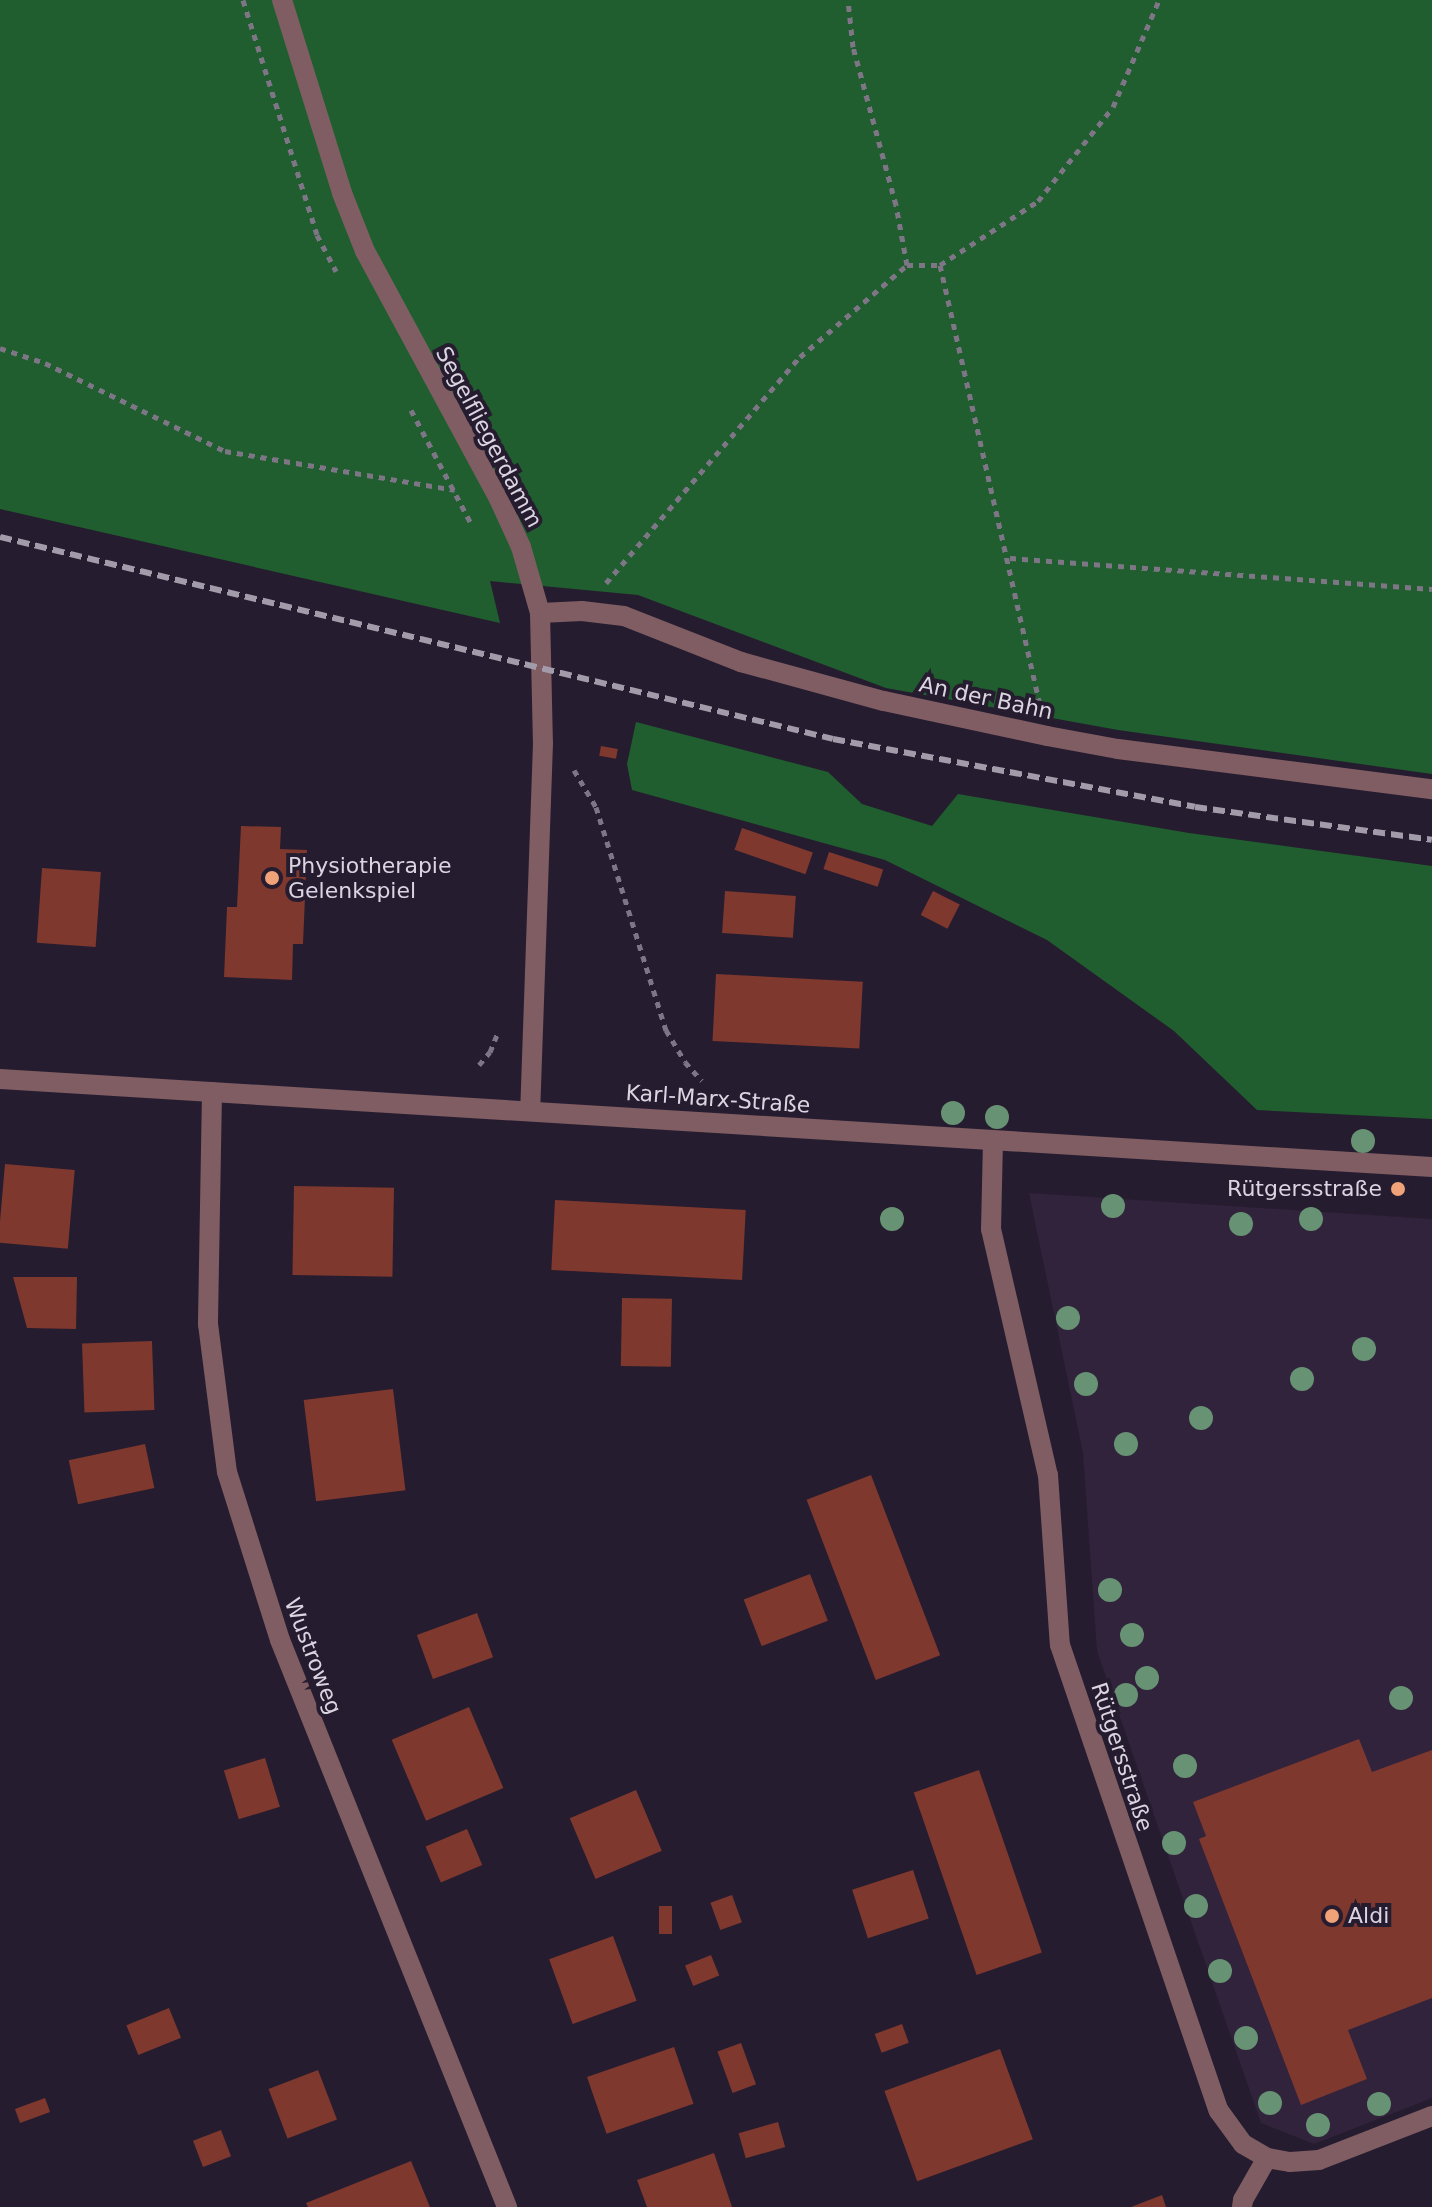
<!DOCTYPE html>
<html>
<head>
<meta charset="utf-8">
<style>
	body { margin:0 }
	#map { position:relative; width:1432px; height:2207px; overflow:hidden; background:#261c2f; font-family:"DejaVu Sans",sans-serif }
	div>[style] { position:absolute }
	.built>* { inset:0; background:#30233b }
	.forest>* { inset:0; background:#205e2f }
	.building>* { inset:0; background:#7e382e; transform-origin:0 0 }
	.path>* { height:5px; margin-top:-2.5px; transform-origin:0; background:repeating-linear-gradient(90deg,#7e7686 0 6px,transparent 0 12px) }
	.minor>* { height:20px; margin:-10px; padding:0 10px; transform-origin:10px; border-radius:10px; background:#7f5d63 }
	.rail>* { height:6px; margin-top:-3px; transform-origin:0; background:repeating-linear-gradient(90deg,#a29baa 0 12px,transparent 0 18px) }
	.trees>* { width:24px; height:24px; margin:-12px; border-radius:50%; background:#679273 }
	.dots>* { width:22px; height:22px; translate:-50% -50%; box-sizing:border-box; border:4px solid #261c2f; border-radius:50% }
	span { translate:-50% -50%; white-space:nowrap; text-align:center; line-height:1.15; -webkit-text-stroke:8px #261c2f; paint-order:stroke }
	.street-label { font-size:22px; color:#dbd5e2 }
	.poi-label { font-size:22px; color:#dbd5e2 }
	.left { translate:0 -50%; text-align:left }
	.right { translate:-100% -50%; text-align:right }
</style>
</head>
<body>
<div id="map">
	<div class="built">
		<i style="clip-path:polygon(1029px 1193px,1432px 1219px,1432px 2098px,1314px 2144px,1261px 2123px,1097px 1651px,1083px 1453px)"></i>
	</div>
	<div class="forest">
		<i style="clip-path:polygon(0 0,1432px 0,1432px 774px,1118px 730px,886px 688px,638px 595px,490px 581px,500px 623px,0 509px)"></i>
		<i style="clip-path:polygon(636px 722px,828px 772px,862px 804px,932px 826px,958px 794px,1189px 833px,1432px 866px,1432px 1119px,1257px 1110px,1174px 1031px,1047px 940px,885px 860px,632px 790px,627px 764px)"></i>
	</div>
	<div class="building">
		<i style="left:601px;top:746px;width:17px;height:10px;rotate:10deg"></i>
		<i style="clip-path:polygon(241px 826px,281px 827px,280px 849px,307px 850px,303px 944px,293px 944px,292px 980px,224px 977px,227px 907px,237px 907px)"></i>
		<i style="left:742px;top:828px;width:75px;height:23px;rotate:19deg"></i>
		<i style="left:829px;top:852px;width:57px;height:18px;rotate:18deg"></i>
		<i style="left:42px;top:868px;width:59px;height:75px;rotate:4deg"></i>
		<i style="left:725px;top:891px;width:71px;height:42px;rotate:4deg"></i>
		<i style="left:933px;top:891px;width:30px;height:27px;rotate:27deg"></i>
		<i style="left:716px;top:974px;width:147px;height:67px;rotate:3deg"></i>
		<i style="left:5px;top:1164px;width:70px;height:79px;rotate:5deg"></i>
		<i style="left:294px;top:1186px;width:100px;height:89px;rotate:1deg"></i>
		<i style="left:555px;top:1200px;width:191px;height:70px;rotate:3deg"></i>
		<i style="clip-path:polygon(13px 1277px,77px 1277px,76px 1329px,27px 1328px)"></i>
		<i style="left:622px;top:1298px;width:50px;height:68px;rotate:1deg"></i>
		<i style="left:152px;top:1341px;width:69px;height:70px;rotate:88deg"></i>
		<i style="left:393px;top:1389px;width:102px;height:90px;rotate:83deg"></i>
		<i style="left:145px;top:1444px;width:45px;height:78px;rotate:78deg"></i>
		<i style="left:871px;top:1475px;width:193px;height:69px;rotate:69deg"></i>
		<i style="left:810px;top:1574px;width:50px;height:71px;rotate:69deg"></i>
		<i style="left:477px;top:1613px;width:47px;height:64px;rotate:70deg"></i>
		<i style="left:469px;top:1707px;width:88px;height:84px;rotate:67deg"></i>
		<i style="clip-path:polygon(1359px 1739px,1372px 1772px,1432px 1750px,1432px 1998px,1348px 2030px,1367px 2079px,1301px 2105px,1199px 1839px,1206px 1836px,1193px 1802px)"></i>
		<i style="left:265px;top:1758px;width:51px;height:43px;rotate:73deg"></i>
		<i style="left:979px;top:1770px;width:193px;height:69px;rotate:71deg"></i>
		<i style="left:636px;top:1790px;width:66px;height:72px;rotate:67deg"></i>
		<i style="left:467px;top:1829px;width:39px;height:45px;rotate:67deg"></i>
		<i style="left:913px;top:1870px;width:51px;height:64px;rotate:72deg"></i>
		<i style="left:732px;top:1895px;width:29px;height:23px;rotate:70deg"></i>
		<i style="left:659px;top:1906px;width:13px;height:28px"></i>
		<i style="left:613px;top:1936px;width:69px;height:68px;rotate:70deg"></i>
		<i style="left:711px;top:1955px;width:22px;height:28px;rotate:68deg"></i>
		<i style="left:169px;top:2008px;width:32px;height:46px;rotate:68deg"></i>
		<i style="left:902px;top:2024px;width:20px;height:29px;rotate:70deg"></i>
		<i style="left:741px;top:2043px;width:44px;height:25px;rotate:70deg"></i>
		<i style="left:674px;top:2047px;width:60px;height:92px;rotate:71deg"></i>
		<i style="left:1000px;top:2049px;width:96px;height:123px;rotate:70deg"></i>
		<i style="left:318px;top:2070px;width:53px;height:53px;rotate:69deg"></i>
		<i style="left:45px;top:2098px;width:15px;height:32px;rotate:70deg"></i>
		<i style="left:778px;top:2122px;width:26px;height:41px;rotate:74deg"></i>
		<i style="left:221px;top:2130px;width:28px;height:30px;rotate:69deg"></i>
		<i style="clip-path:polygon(714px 2153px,732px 2207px,647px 2207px,637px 2180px)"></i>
		<i style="clip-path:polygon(411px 2161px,430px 2207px,308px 2207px,306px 2203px)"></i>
		<i style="clip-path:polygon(1162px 2195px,1166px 2207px,1131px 2207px)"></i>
	</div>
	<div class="path">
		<i style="left:243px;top:0;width:246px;rotate:72.5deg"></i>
		<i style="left:317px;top:235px;width:41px;rotate:62.2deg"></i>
		<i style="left:907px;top:265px;width:33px"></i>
		<i style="left:940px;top:265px;width:117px;rotate:-33.1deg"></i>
		<i style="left:1038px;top:201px;width:120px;rotate:-51.4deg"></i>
		<i style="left:1113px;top:107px;width:116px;rotate:-66.7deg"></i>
		<i style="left:940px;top:265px;width:450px;rotate:77.2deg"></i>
		<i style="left:0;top:348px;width:47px;rotate:18.4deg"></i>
		<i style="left:45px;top:363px;width:200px;rotate:26.1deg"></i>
		<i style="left:225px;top:451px;width:233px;rotate:9.6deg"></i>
		<i style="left:411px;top:410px;width:130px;rotate:62.1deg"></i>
		<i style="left:1010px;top:558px;width:423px;rotate:4.2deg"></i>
		<i style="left:606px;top:583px;width:298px;rotate:-49.4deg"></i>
		<i style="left:800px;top:357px;width:141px;rotate:-40.7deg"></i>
		<i style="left:907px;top:265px;width:61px;rotate:-100.4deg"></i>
		<i style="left:896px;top:205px;width:164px;rotate:-105.2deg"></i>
		<i style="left:853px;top:47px;width:47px;rotate:-96.1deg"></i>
		<i style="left:574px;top:770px;width:43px;rotate:59.3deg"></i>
		<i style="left:596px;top:807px;width:234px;rotate:72.6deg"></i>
		<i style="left:666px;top:1030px;width:37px;rotate:59deg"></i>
		<i style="left:685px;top:1062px;width:25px;rotate:48deg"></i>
		<i style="left:479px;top:1065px;width:17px;rotate:-50deg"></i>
		<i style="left:490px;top:1052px;width:22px;rotate:-68deg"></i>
	</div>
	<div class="minor">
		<i style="left:282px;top:0;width:202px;rotate:72.7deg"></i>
		<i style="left:342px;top:193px;width:62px;rotate:68.4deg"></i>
		<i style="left:365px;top:251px;width:282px;rotate:61.6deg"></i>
		<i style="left:499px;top:499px;width:53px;rotate:65.4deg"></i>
		<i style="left:521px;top:547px;width:69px;rotate:73.9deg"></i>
		<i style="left:540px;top:613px;width:130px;rotate:88.7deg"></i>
		<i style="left:543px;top:743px;width:368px;rotate:92deg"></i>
		<i style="left:540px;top:613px;width:42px;rotate:-2.7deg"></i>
		<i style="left:582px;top:611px;width:42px;rotate:6.8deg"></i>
		<i style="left:624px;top:616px;width:126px;rotate:21.5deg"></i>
		<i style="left:741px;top:662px;width:148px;rotate:15.3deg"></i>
		<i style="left:884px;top:701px;width:167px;rotate:12.1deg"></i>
		<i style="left:1047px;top:736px;width:72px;rotate:10.4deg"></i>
		<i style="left:1118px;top:749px;width:317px;rotate:7.3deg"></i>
		<i style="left:0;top:1079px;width:1435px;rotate:3.52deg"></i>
		<i style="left:212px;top:1092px;width:232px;rotate:91deg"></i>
		<i style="left:208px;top:1324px;width:149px;rotate:82.7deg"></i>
		<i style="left:227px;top:1472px;width:176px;rotate:72.5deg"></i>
		<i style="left:280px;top:1640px;width:611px;rotate:68.18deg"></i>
		<i style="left:993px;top:1141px;width:88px;rotate:91.3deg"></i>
		<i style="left:991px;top:1229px;width:253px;rotate:77deg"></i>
		<i style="left:1048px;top:1475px;width:170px;rotate:86deg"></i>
		<i style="left:1060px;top:1645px;width:492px;rotate:71.2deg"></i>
		<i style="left:1219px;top:2111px;width:41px;rotate:54deg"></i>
		<i style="left:1243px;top:2144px;width:28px;rotate:30deg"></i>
		<i style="left:1267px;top:2158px;width:23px;rotate:10deg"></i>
		<i style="left:1290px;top:2162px;width:29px;rotate:-4deg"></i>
		<i style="left:1319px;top:2160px;width:121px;rotate:-21.3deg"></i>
		<i style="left:1242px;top:2207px;width:7px;rotate:-82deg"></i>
		<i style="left:1243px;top:2200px;width:48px;rotate:-60.3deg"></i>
	</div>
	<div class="rail">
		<i style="left:0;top:537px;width:857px;rotate:13.63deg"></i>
		<i style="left:833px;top:739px;width:368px;rotate:10.6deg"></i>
		<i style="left:1195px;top:807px;width:239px;rotate:7.9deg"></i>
	</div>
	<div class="trees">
		<i style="left:953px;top:1113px"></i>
		<i style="left:997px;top:1117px"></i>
		<i style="left:1363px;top:1141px"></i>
		<i style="left:1113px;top:1206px"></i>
		<i style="left:892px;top:1219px"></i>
		<i style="left:1311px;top:1219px"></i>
		<i style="left:1241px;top:1224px"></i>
		<i style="left:1068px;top:1318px"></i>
		<i style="left:1364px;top:1349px"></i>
		<i style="left:1302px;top:1379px"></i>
		<i style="left:1086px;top:1384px"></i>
		<i style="left:1201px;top:1418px"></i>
		<i style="left:1126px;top:1444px"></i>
		<i style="left:1110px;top:1590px"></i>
		<i style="left:1132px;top:1635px"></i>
		<i style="left:1147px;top:1678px"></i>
		<i style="left:1126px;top:1695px"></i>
		<i style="left:1401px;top:1698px"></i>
		<i style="left:1185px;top:1766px"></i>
		<i style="left:1174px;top:1843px"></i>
		<i style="left:1196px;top:1906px"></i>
		<i style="left:1220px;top:1971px"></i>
		<i style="left:1246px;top:2038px"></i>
		<i style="left:1270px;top:2103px"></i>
		<i style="left:1379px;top:2104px"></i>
		<i style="left:1318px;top:2125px"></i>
	</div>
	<div class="dots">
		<i style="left:272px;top:878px;background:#f0a278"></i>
		<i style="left:1398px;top:1189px;background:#f0a278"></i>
		<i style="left:1332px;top:1916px;background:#f0a278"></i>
	</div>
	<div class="street-label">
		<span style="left:489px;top:437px;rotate:62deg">Segelfliegerdamm</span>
		<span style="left:986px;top:698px;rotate:12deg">An der Bahn</span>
		<span style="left:718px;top:1099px;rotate:4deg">Karl-Marx-Straße</span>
		<span style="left:313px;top:1656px;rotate:69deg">Wustroweg</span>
		<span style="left:1122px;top:1757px;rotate:72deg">Rütgersstraße</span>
	</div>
	<div class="poi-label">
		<span class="left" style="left:288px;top:878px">Physiotherapie<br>Gelenkspiel</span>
		<span class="right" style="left:1382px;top:1189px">Rütgersstraße</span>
		<span class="left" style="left:1348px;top:1916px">Aldi</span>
	</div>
</div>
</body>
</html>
